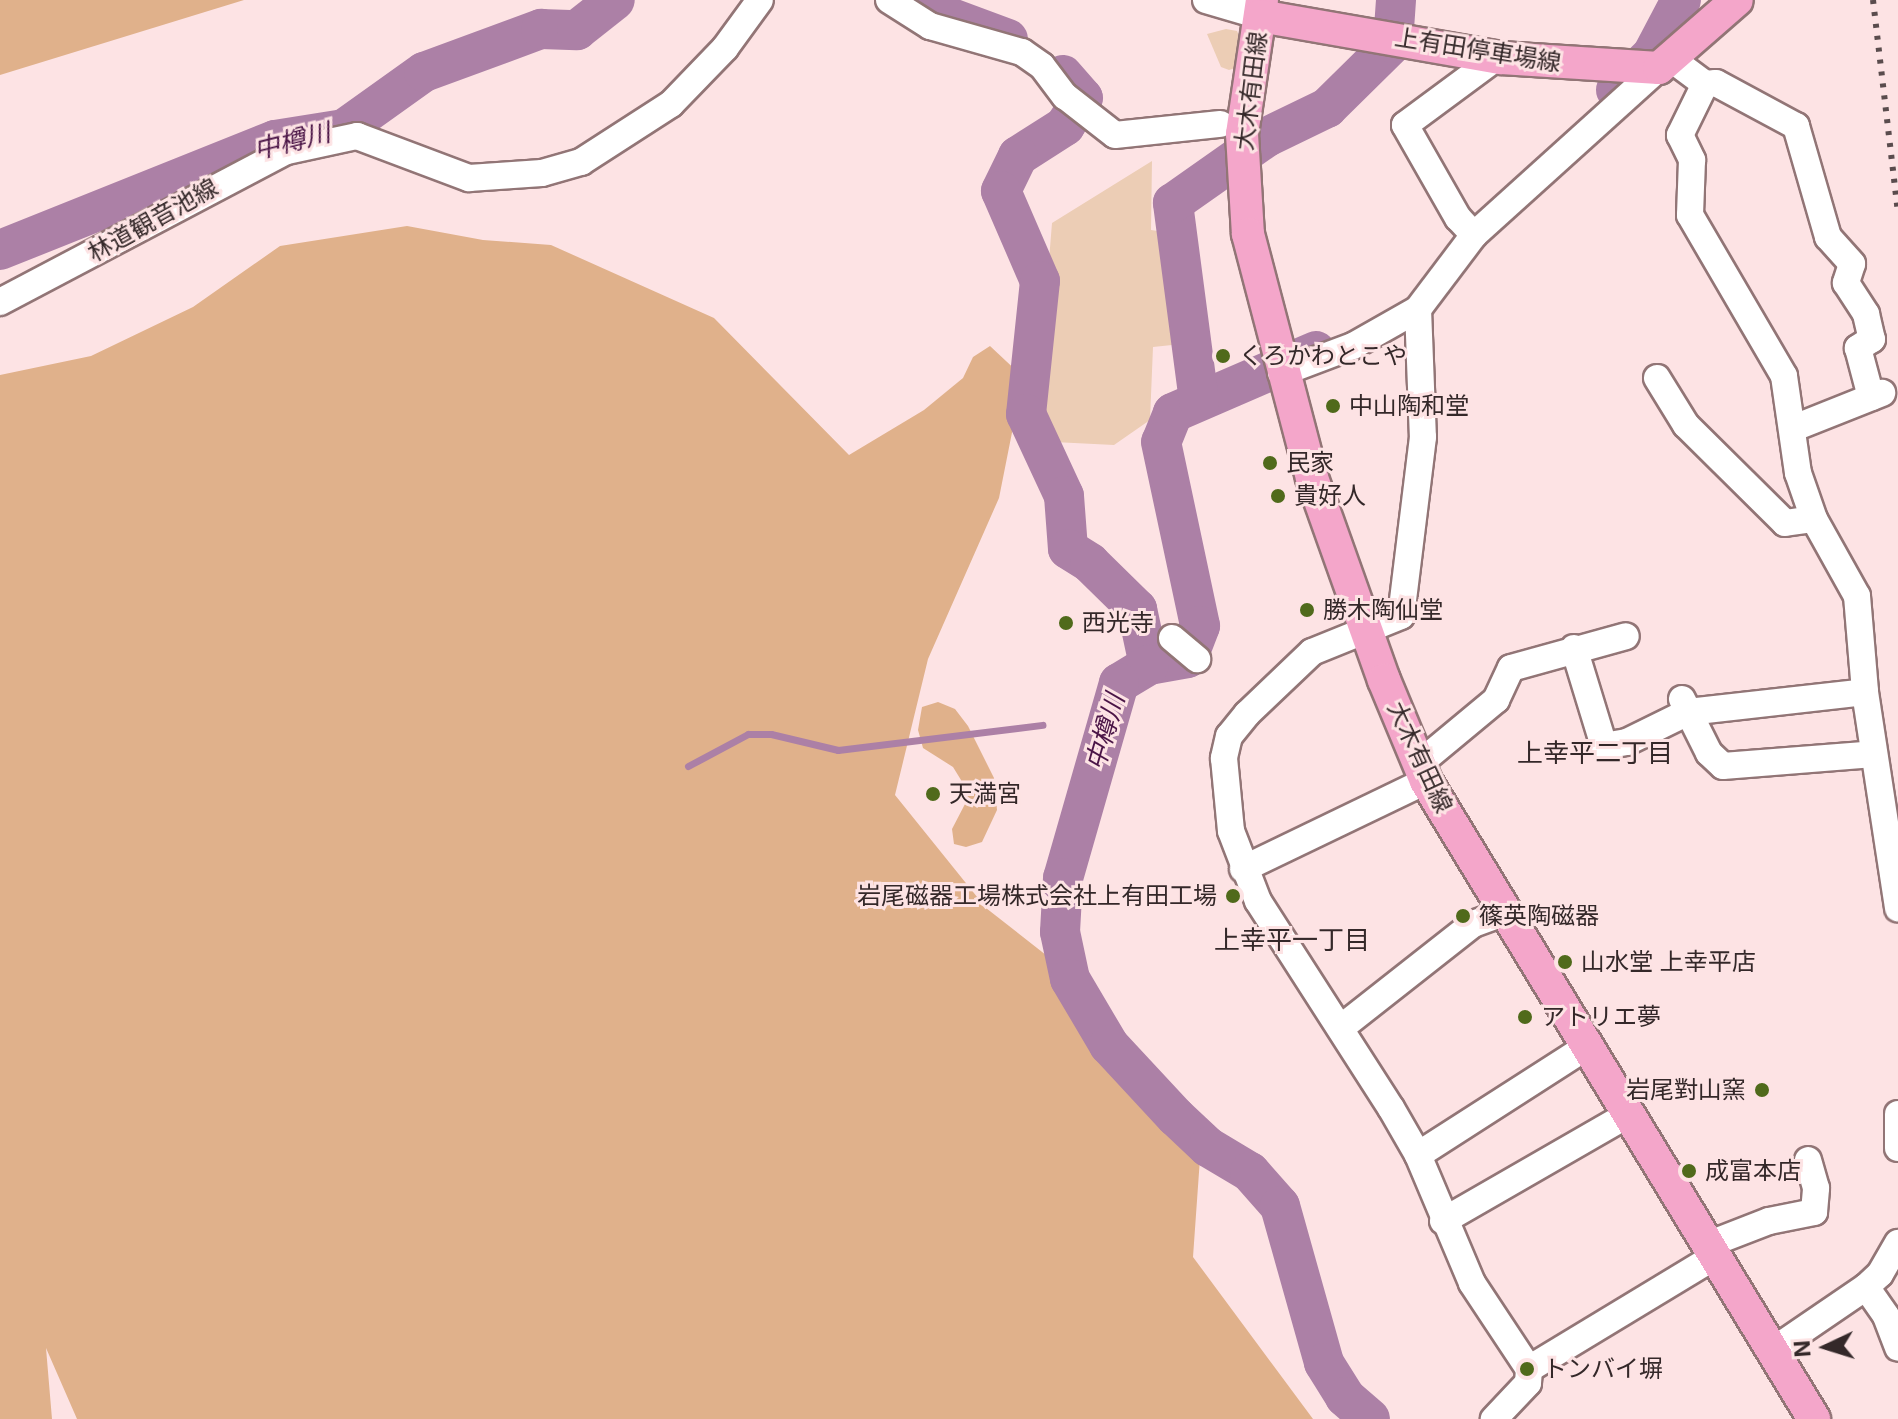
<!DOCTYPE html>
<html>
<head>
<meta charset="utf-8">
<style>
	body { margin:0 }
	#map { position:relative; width:1898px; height:1419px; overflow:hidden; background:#fde3e4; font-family:Inter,"Noto Sans JP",sans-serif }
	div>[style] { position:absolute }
	.green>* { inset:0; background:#eccdb5 }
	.forest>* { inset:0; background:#e0b18b }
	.stream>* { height:7px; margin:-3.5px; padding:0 3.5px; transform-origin:3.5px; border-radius:3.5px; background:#ac80a6 }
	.river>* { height:40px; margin:-20px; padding:0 20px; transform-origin:20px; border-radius:20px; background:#ac80a6 }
	.roads { filter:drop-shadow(2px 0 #927576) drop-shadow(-2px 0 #927576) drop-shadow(0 2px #927576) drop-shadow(0 -2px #927576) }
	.minor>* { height:26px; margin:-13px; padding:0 13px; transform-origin:13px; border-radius:13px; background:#fff }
	.major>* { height:32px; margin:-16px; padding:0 16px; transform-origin:16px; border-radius:16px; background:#f4a6ca }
	.rail>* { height:6px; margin-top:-3px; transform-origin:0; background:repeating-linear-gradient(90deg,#5a4c4d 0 4px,transparent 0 12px) }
	.dots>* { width:22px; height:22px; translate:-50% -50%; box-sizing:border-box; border:4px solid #fde3e4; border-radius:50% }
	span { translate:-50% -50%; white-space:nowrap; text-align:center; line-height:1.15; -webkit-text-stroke:6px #fde3e4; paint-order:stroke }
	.street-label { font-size:24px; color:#342829 }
	.poi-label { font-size:24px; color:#342829 }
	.left { translate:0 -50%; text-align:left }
	.right { translate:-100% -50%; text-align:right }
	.water-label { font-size:26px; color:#4b1547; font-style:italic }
	.neighbourhood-label { font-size:26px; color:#342829 }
	.north { position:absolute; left:1786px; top:1307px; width:80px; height:80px; -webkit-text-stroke:6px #fde3e4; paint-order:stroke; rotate:266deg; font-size:22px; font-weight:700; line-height:32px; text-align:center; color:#342829 }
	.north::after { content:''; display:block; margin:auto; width:28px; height:36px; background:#342829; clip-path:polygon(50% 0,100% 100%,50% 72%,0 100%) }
</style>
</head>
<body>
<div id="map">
	<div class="green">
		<i style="clip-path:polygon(1226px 29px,1237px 31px,1240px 38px,1235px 68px,1229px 70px,1221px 67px,1207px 34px)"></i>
		<i style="clip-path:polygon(1152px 161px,1151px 230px,1164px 232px,1172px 345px,1153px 347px,1150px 420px,1114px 445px,1054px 442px,1037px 410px,1052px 223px)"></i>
	</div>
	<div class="forest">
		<i style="clip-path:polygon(0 0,244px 0,0 75px)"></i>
		<i style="clip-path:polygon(407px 226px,483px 240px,551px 245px,714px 318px,849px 455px,924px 410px,963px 378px,973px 357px,990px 346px,1023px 377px,999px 498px,928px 659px,895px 795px,986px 908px,1088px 988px,1201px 1144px,1193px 1257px,1313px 1419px,77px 1419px,46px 1348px,52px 1419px,0 1419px,0 375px,91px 356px,193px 307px,280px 246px)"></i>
		<i style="clip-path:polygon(938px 702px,955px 709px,968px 726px,994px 778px,997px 810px,982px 842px,966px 847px,954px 844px,952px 829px,965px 804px,961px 780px,953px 767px,923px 748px,918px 730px,922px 707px)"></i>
	</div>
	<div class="stream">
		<i style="left:688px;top:766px;width:68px;rotate:-28.1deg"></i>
		<i style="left:748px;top:734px;width:23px"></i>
		<i style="left:771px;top:734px;width:69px;rotate:13.4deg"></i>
		<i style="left:838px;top:750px;width:206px;rotate:-7deg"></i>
	</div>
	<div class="river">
		<i style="left:903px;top:0;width:112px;rotate:20.4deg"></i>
		<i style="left:1063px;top:75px;width:30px;rotate:49deg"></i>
		<i style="left:1083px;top:98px;width:33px;rotate:123deg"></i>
		<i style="left:1065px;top:126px;width:56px;rotate:147.4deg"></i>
		<i style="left:1018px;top:156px;width:39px;rotate:116deg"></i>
		<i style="left:1001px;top:191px;width:98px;rotate:66.6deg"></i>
		<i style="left:1040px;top:281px;width:134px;rotate:96deg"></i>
		<i style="left:1026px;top:414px;width:90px;rotate:65.1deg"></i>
		<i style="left:1064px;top:496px;width:53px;rotate:85.7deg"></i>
		<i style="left:1068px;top:549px;width:26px;rotate:32deg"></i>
		<i style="left:1090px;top:563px;width:66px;rotate:44.4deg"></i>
		<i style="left:1137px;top:609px;width:57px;rotate:77.9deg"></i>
		<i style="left:1616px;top:90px;width:50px;rotate:-44.2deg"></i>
		<i style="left:1652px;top:55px;width:62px;rotate:-62.2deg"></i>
		<i style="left:0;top:250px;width:296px;rotate:-21.8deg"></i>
		<i style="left:275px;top:140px;width:70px;rotate:-9.1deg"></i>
		<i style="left:344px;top:129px;width:98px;rotate:-35.5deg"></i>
		<i style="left:424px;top:72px;width:125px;rotate:-20.2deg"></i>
		<i style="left:541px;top:29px;width:36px;rotate:2deg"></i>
		<i style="left:577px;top:30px;width:48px;rotate:-38.3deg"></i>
		<i style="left:1316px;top:351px;width:156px;rotate:156.6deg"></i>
		<i style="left:1173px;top:413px;width:31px;rotate:112deg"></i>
		<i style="left:1161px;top:442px;width:188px;rotate:78deg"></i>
		<i style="left:1200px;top:626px;width:34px;rotate:111deg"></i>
		<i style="left:1188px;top:658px;width:40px;rotate:170deg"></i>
		<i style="left:1149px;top:665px;width:35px;rotate:149deg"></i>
		<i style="left:1119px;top:683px;width:203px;rotate:106deg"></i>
		<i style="left:1063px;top:878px;width:54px;rotate:93.2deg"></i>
		<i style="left:1060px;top:932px;width:48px;rotate:78deg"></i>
		<i style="left:1070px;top:979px;width:77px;rotate:59.4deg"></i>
		<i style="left:1109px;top:1045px;width:98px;rotate:47.1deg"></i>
		<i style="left:1176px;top:1117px;width:44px;rotate:43.2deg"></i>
		<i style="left:1208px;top:1147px;width:49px;rotate:30.8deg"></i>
		<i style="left:1250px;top:1172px;width:45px;rotate:48.6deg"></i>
		<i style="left:1280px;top:1206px;width:163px;rotate:74.3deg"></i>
		<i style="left:1324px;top:1363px;width:40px;rotate:58deg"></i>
		<i style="left:1345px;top:1397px;width:33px;rotate:41deg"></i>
		<i style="left:1199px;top:401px;width:200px;rotate:-97.5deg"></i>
		<i style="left:1173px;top:203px;width:115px;rotate:-35.1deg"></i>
		<i style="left:1267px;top:137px;width:67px;rotate:-25.8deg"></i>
		<i style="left:1327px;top:108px;width:93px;rotate:-44.6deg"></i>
		<i style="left:1393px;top:43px;width:43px;rotate:-86deg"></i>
	</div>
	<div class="roads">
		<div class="minor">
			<i style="left:889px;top:0;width:49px;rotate:32.4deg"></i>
			<i style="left:930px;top:26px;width:96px;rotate:15.8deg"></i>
			<i style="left:1022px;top:52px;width:24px;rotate:35deg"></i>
			<i style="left:1042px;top:66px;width:38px;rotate:53deg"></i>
			<i style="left:1065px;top:96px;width:63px;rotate:38deg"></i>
			<i style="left:1115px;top:135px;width:106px;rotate:-6deg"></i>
			<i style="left:1206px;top:0;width:56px;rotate:16.5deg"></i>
			<i style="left:1670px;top:58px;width:44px;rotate:36.6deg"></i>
			<i style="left:1705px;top:84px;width:57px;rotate:116.1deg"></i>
			<i style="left:1680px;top:135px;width:28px;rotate:64deg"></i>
			<i style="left:1692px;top:160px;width:55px;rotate:92.1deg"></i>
			<i style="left:1690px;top:215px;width:186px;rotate:59.7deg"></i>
			<i style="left:1784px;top:376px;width:98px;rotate:81.8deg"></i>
			<i style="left:1798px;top:473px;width:49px;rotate:70.8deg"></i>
			<i style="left:1814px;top:519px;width:88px;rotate:60.8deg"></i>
			<i style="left:1857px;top:596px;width:96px;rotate:85.2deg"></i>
			<i style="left:1865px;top:692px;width:219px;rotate:81.3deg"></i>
			<i style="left:1705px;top:84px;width:11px;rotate:-5deg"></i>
			<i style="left:1716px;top:83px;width:91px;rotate:28.3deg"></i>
			<i style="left:1796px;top:126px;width:116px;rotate:73.9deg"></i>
			<i style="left:1828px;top:237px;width:36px;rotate:48deg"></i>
			<i style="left:1852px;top:264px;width:20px;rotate:108deg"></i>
			<i style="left:1846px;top:283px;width:37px;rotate:57deg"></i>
			<i style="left:1866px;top:314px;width:26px;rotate:77deg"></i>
			<i style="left:1872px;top:339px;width:17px;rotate:147deg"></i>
			<i style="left:1858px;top:348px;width:51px;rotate:75.1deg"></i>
			<i style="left:1474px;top:235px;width:23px;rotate:-133deg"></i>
			<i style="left:1458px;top:218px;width:107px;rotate:-119.7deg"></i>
			<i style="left:1405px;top:125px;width:114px;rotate:-36.5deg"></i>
			<i style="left:0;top:302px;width:324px;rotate:-27.8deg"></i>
			<i style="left:287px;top:151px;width:72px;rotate:-12.1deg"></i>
			<i style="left:357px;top:136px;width:120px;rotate:20.6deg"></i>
			<i style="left:469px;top:178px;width:73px;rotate:-3.9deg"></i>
			<i style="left:542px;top:173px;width:41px;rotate:-15.8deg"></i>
			<i style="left:581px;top:162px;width:107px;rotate:-32.8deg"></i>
			<i style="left:671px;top:104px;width:78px;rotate:-46deg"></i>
			<i style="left:725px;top:48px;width:59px;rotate:-53.9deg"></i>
			<i style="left:1418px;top:309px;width:128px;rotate:87.8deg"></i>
			<i style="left:1423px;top:437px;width:180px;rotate:97deg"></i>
			<i style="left:1401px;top:616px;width:96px;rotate:158deg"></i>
			<i style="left:1312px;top:652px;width:90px;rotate:136.4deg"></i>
			<i style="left:1247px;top:714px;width:28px;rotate:129deg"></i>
			<i style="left:1229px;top:736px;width:23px;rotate:103deg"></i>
			<i style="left:1224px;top:758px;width:73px;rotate:84.5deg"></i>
			<i style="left:1231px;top:831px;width:75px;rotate:68.9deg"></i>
			<i style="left:1258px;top:901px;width:246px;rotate:57.3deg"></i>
			<i style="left:1391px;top:1108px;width:54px;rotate:60.1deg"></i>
			<i style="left:1418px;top:1155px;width:139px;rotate:67.1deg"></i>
			<i style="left:1472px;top:1283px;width:103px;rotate:56.5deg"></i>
			<i style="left:1529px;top:1369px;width:14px;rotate:94deg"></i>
			<i style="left:1528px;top:1383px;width:50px;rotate:133.4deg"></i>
			<i style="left:1281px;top:373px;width:77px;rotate:-20.6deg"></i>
			<i style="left:1353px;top:346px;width:75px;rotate:-29.6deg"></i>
			<i style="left:1418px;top:309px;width:93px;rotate:-52.9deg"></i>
			<i style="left:1474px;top:235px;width:249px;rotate:-42.1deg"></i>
			<i style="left:1657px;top:378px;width:55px;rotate:58.3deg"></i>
			<i style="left:1686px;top:425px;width:139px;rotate:44.7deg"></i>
			<i style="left:1785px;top:523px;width:29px;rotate:-8deg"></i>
			<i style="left:1794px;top:428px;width:95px;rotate:-21.7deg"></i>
			<i style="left:1172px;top:638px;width:33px;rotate:40deg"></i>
			<i style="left:1574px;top:648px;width:102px;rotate:73deg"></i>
			<i style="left:1604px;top:746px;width:23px;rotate:-10deg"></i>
			<i style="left:1627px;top:742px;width:68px;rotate:-26.2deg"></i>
			<i style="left:1688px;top:712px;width:178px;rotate:-6.4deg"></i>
			<i style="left:1682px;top:699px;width:60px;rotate:63.4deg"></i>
			<i style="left:1709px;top:753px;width:19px;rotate:43deg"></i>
			<i style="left:1723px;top:766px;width:151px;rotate:-4.5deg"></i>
			<i style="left:1420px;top:763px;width:99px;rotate:-39.7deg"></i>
			<i style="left:1496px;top:700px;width:35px;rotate:-65deg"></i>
			<i style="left:1511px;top:668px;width:119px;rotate:-15.5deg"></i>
			<i style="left:1243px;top:869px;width:203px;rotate:-25.7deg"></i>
			<i style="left:1342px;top:1027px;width:167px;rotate:-38.2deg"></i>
			<i style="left:1473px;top:924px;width:32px;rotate:-20deg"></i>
			<i style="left:1898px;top:1114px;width:34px;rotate:90deg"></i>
			<i style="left:1418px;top:1155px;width:202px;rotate:-32.7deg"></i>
			<i style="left:1443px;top:1221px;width:215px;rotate:-29.9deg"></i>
			<i style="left:1707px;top:1245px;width:66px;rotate:-21.2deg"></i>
			<i style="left:1769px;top:1221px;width:46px;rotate:-11.3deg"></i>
			<i style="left:1814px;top:1212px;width:24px;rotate:-85deg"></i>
			<i style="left:1816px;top:1188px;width:29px;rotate:-106deg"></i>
			<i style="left:1866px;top:1287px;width:19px;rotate:-43deg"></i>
			<i style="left:1880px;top:1274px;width:36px;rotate:-60deg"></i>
			<i style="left:1775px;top:1349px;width:110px;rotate:-34.3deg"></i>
			<i style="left:1866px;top:1287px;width:35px;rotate:55deg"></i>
			<i style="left:1886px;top:1316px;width:34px;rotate:69deg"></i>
			<i style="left:1529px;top:1369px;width:216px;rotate:-31.2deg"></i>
		</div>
		<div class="major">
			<i style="left:1262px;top:0;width:135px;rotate:98.5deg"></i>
			<i style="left:1242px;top:134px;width:100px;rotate:86.6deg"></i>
			<i style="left:1248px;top:234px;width:252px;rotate:75.3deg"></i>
			<i style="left:1312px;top:478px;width:214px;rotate:70.4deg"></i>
			<i style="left:1384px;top:680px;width:109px;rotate:67.4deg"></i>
			<i style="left:1426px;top:781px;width:747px;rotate:58.69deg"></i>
			<i style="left:1260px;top:16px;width:245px;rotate:9.9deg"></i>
			<i style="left:1501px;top:58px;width:158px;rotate:3.6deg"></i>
			<i style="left:1659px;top:68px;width:103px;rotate:-41.1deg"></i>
		</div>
	</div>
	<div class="rail">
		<i style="left:1873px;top:0;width:214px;rotate:83.3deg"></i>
	</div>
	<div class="dots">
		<i style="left:1223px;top:356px;background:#506a1b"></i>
		<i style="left:1333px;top:406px;background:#506a1b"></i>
		<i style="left:1270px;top:463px;background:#506a1b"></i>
		<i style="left:1278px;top:496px;background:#506a1b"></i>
		<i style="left:1307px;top:610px;background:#506a1b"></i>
		<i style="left:1066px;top:623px;background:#506a1b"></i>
		<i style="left:933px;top:794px;background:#506a1b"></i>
		<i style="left:1233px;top:896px;background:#506a1b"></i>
		<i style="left:1463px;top:916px;background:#506a1b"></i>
		<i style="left:1565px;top:962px;background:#506a1b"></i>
		<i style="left:1525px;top:1017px;background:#506a1b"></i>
		<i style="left:1762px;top:1090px;background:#506a1b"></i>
		<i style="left:1689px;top:1171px;background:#506a1b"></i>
		<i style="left:1527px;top:1369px;background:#506a1b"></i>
	</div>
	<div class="street-label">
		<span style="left:1478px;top:50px;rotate:9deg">上有田停車場線</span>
		<span style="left:1251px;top:91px;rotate:-83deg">大木有田線</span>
		<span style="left:153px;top:220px;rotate:-29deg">林道観音池線</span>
		<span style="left:1420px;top:757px;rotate:65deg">大木有田線</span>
	</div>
	<div class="poi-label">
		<span class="left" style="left:1239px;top:356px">くろかわとこや</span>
		<span class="left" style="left:1349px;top:406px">中山陶和堂</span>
		<span class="left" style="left:1286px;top:463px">民家</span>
		<span class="left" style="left:1294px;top:496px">貴好人</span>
		<span class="left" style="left:1323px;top:610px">勝木陶仙堂</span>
		<span class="left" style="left:1082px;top:623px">西光寺</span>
		<span class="left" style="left:949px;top:794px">天満宮</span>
		<span class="right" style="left:1217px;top:896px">岩尾磁器工場株式会社上有田工場</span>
		<span class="left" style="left:1479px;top:916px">篠英陶磁器</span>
		<span class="left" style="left:1581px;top:962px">山水堂 上幸平店</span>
		<span class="left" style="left:1541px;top:1017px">アトリエ夢</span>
		<span class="right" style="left:1746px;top:1090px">岩尾對山窯</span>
		<span class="left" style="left:1705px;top:1171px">成富本店</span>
		<span class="left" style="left:1543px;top:1369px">トンバイ塀</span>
	</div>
	<div class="water-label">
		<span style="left:292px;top:141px;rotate:-14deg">中樽川</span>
		<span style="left:1105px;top:732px;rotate:-74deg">中樽川</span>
	</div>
	<div class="neighbourhood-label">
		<span style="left:1595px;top:753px">上幸平二丁目</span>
		<span style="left:1292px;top:940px">上幸平一丁目</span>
	</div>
	<div class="north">N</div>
</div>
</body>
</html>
